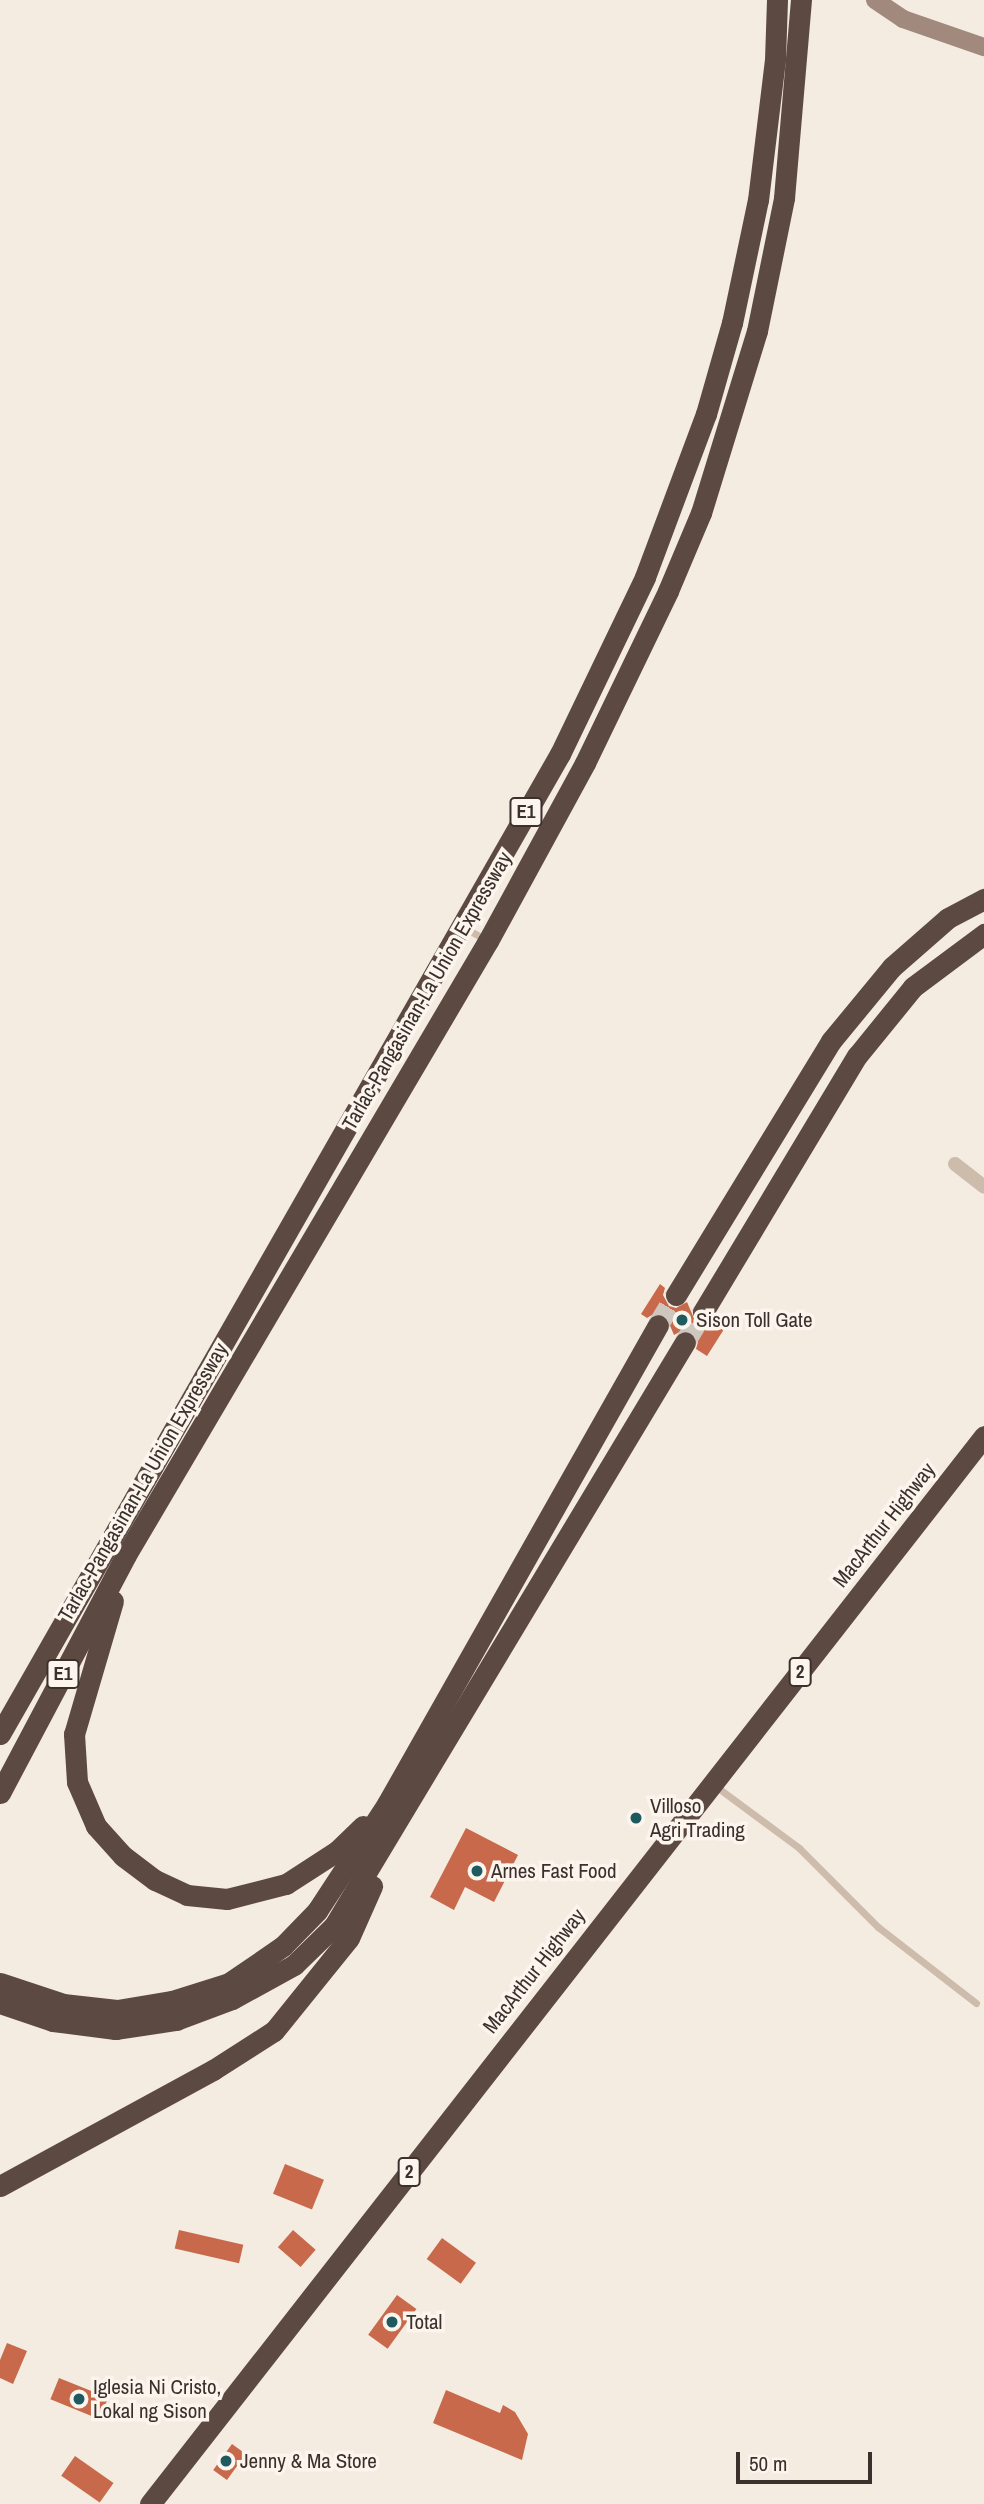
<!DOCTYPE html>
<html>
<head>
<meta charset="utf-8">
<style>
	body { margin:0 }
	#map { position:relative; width:984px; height:2504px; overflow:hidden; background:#f4ebe1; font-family:"Archivo Narrow",sans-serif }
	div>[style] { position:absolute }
	.building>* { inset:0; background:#c8694b; transform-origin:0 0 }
	.highway-tunnel>* { height:21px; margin-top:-10.5px; transform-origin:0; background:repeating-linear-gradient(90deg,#cfc6bd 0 21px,transparent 0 31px) }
	.lane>* { height:7px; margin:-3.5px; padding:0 3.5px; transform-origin:3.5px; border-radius:3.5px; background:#cdbbac }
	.street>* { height:14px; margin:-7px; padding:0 7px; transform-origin:7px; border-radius:7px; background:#cdbbac }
	.secondary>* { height:18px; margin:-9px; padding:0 9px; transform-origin:9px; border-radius:9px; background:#a18a7d }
	.highway>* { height:21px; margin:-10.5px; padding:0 10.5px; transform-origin:10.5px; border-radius:10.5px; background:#5c4a42 }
	.dots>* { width:19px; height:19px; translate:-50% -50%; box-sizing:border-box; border:4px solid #fbf5ee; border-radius:50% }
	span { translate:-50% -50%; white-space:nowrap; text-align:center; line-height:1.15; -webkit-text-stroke:7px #fbf5ee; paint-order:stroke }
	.shield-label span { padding:2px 5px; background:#fbf5ee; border:2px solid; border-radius:5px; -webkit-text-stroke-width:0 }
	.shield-label { font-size:19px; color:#3b302b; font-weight:700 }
	.street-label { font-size:21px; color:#3b302b }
	.poi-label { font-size:21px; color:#3b302b }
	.left { translate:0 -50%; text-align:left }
	.scale { position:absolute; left:736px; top:2452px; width:136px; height:32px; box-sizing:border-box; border:4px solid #3b302b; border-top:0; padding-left:9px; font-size:21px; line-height:24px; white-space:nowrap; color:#3b302b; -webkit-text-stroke:5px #fbf5ee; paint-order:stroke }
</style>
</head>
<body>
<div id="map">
	<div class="building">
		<i style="clip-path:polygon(660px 1284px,665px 1288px,663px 1295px,669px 1306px,676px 1308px,687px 1302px,696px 1323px,703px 1325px,714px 1319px,726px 1326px,707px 1356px,696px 1349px,698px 1342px,692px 1331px,685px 1329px,674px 1335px,665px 1314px,657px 1312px,647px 1318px,641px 1314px)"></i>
		<i style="clip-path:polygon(466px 1828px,518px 1855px,494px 1902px,465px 1887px,454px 1910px,430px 1897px)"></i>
		<i style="left:285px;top:2164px;width:42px;height:32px;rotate:22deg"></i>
		<i style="left:179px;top:2230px;width:66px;height:19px;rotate:13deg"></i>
		<i style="left:293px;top:2230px;width:30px;height:23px;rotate:41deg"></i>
		<i style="left:442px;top:2238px;width:42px;height:26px;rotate:36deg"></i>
		<i style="left:397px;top:2295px;width:24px;height:49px;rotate:36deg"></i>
		<i style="clip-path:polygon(7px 2343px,27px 2351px,13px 2384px,0 2378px,0 2360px)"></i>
		<i style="left:59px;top:2378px;width:53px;height:23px;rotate:22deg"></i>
		<i style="clip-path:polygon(446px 2390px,500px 2413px,503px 2405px,515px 2412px,528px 2434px,522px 2460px,433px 2423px)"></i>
		<i style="left:232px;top:2444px;width:17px;height:32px;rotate:36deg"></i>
		<i style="left:75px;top:2456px;width:47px;height:24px;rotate:35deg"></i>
	</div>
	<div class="highway-tunnel">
		<i style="left:658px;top:1325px;width:35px;rotate:-59deg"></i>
		<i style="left:685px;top:1342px;width:35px;rotate:-59deg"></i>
	</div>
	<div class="lane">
		<i style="left:463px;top:927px;width:26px;rotate:29deg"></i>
		<i style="left:714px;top:1785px;width:106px;rotate:36.5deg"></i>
		<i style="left:799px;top:1848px;width:112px;rotate:45deg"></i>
		<i style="left:878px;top:1927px;width:124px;rotate:37.8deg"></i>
	</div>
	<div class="street">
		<i style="left:955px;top:1164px;width:37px;rotate:38deg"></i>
	</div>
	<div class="secondary">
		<i style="left:875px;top:0;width:34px;rotate:34deg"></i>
		<i style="left:903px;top:19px;width:86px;rotate:19.1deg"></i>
	</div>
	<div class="highway">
		<i style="left:676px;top:1295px;width:298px;rotate:-58.6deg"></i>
		<i style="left:831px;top:1041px;width:96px;rotate:-50.5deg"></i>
		<i style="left:892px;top:967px;width:74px;rotate:-41.2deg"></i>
		<i style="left:948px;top:918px;width:41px;rotate:-27.8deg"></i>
		<i style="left:703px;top:1312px;width:299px;rotate:-59deg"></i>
		<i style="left:857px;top:1056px;width:89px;rotate:-50.9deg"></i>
		<i style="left:913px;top:987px;width:89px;rotate:-36.7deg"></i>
		<i style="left:113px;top:1601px;width:139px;rotate:106.3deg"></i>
		<i style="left:74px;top:1734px;width:48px;rotate:86.4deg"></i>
		<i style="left:77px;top:1782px;width:48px;rotate:66.6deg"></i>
		<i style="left:96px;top:1826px;width:40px;rotate:48deg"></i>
		<i style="left:123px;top:1856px;width:40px;rotate:37deg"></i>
		<i style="left:155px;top:1880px;width:35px;rotate:25deg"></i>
		<i style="left:187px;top:1895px;width:40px;rotate:5.7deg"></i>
		<i style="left:227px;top:1899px;width:61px;rotate:-14.3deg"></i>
		<i style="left:286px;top:1884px;width:61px;rotate:-32.9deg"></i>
		<i style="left:337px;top:1851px;width:36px;rotate:-44deg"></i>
		<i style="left:0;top:1734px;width:1129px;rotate:-60.26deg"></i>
		<i style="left:560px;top:754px;width:196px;rotate:-64.3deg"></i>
		<i style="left:645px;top:577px;width:174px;rotate:-69.5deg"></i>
		<i style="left:706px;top:414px;width:95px;rotate:-74.1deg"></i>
		<i style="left:732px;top:323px;width:126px;rotate:-78.1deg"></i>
		<i style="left:758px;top:200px;width:141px;rotate:-83.1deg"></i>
		<i style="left:775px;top:60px;width:60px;rotate:-88.1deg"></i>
		<i style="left:0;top:1793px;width:269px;rotate:-62.1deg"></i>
		<i style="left:126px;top:1555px;width:713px;rotate:-59.48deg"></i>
		<i style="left:488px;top:941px;width:203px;rotate:-61.4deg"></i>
		<i style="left:585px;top:763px;width:191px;rotate:-64.2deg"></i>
		<i style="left:668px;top:591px;width:85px;rotate:-67.1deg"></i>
		<i style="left:701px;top:513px;width:190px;rotate:-72.9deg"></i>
		<i style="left:757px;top:331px;width:136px;rotate:-78.5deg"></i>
		<i style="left:784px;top:198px;width:199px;rotate:-85.1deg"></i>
		<i style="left:0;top:1983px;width:66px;rotate:18.4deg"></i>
		<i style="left:63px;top:2004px;width:54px;rotate:6.3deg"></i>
		<i style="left:117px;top:2010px;width:56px;rotate:-9.3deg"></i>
		<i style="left:172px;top:2001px;width:60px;rotate:-17.5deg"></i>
		<i style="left:229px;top:1983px;width:65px;rotate:-34.4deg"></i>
		<i style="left:283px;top:1946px;width:49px;rotate:-45.8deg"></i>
		<i style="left:317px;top:1911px;width:128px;rotate:-56.8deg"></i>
		<i style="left:387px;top:1804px;width:550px;rotate:-60.5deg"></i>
		<i style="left:0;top:2003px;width:56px;rotate:18.8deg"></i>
		<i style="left:53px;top:2021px;width:63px;rotate:7.4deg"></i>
		<i style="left:115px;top:2029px;width:62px;rotate:-8.4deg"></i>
		<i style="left:176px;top:2020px;width:60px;rotate:-20.6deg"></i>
		<i style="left:232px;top:1999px;width:71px;rotate:-28.7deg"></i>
		<i style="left:294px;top:1965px;width:56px;rotate:-44.3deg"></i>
		<i style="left:334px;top:1926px;width:681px;rotate:-58.99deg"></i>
		<i style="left:0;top:2186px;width:243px;rotate:-28.6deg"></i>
		<i style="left:213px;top:2070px;width:72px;rotate:-32.6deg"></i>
		<i style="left:274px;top:2031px;width:119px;rotate:-51.1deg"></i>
		<i style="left:349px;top:1938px;width:57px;rotate:-66.1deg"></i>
		<i style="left:150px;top:2504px;width:1355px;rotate:-52.01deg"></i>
	</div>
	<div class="dots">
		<i style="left:682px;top:1320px;background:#1f5a5e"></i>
		<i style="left:636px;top:1818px;background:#1f5a5e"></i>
		<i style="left:477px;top:1871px;background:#1f5a5e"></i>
		<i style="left:392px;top:2322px;background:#1f5a5e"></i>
		<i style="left:79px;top:2399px;background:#1f5a5e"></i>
		<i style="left:226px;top:2461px;background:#1f5a5e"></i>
	</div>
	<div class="shield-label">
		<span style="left:526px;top:812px">E1</span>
		<span style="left:800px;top:1672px">2</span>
		<span style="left:63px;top:1674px">E1</span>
		<span style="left:409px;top:2172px">2</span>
	</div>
	<div class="street-label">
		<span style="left:427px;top:991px;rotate:-60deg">Tarlac-Pangasinan-La Union Expressway</span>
		<span style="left:143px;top:1482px;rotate:-60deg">Tarlac-Pangasinan-La Union Expressway</span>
		<span style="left:884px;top:1525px;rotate:-52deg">MacArthur Highway</span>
		<span style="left:534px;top:1971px;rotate:-52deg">MacArthur Highway</span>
	</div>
	<div class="poi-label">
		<span class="left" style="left:696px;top:1320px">Sison Toll Gate</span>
		<span class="left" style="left:650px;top:1818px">Villoso<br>Agri Trading</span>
		<span class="left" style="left:491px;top:1871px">Arnes Fast Food</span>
		<span class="left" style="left:406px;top:2322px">Total</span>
		<span class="left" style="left:93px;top:2399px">Iglesia Ni Cristo,<br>Lokal ng Sison</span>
		<span class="left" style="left:240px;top:2461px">Jenny &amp; Ma Store</span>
	</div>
	<div class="scale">50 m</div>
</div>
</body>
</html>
